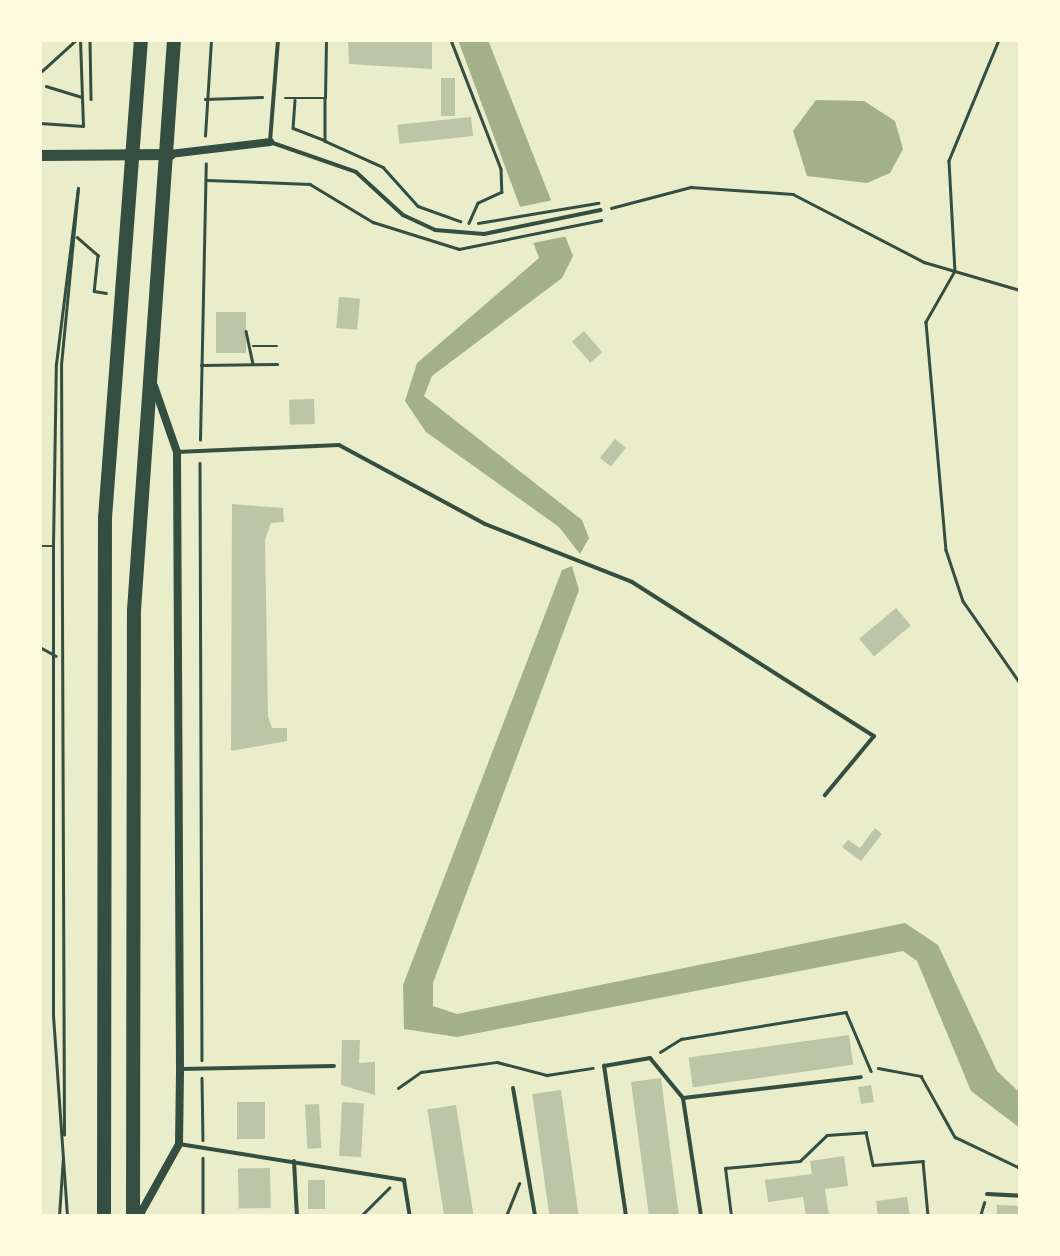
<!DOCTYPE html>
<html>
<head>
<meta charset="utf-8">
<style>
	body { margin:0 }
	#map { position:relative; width:1060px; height:1256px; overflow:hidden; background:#e9edc9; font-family:Ubuntu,sans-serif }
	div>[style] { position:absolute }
	.water>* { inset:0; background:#a3b18a }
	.pier>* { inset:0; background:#e9edc9 }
	.building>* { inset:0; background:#bcc5a7; transform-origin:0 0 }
	.path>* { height:2.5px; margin:-1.25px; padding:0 1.25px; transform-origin:1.25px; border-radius:1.25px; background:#344e41 }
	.service>* { height:4px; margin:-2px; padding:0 2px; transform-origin:2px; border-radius:2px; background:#344e41 }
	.minor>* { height:8px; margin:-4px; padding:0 4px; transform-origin:4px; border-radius:4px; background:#344e41 }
	.secondary>* { height:11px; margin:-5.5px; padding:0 5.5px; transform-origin:5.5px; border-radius:5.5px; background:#344e41 }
	.trunk>* { height:14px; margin:-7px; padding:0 7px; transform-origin:7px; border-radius:7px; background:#344e41 }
	span { translate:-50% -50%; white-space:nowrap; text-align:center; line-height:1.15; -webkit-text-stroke:8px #fefae0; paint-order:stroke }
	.frame { position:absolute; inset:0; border:42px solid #fefae0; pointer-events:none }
</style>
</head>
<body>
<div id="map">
	<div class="water">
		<i style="clip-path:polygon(458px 40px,488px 40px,573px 256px,562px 278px,432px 376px,424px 396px,582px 520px,589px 538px,580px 554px,559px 527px,426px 432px,405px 401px,417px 363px,539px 258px)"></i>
		<i style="clip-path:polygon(816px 100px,864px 101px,895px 121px,903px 149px,890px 173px,867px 183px,807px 176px,793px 131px)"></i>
		<i style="clip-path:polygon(572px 566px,579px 590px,433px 983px,433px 1006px,457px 1014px,905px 923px,938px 945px,997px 1071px,1020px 1093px,1020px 1128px,971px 1091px,917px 961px,903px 951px,457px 1037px,404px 1029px,403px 985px,562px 570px)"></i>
	</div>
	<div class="pier">
		<i style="clip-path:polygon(558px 199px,573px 235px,533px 243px,519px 207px)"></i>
	</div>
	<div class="building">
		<i style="clip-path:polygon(348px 40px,432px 41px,432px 69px,349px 64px)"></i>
		<i style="left:441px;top:78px;width:14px;height:38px"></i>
		<i style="left:471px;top:117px;width:19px;height:74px;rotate:84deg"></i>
		<i style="left:339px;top:297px;width:21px;height:31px;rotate:5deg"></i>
		<i style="left:216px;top:312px;width:30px;height:41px"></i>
		<i style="left:584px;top:331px;width:28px;height:16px;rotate:49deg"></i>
		<i style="left:314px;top:399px;width:25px;height:25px;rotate:88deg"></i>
		<i style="left:615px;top:439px;width:14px;height:24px;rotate:39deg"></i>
		<i style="clip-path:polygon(232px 504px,283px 508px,284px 522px,271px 523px,265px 540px,267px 656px,268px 716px,272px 728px,287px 728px,287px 741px,231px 751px)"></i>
		<i style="left:896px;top:608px;width:23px;height:48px;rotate:50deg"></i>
		<i style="clip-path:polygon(875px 828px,882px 834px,861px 861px,842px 847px,848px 840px,860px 848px)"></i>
		<i style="left:849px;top:1035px;width:30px;height:162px;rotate:82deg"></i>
		<i style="clip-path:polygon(342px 1040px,360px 1040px,359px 1063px,375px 1062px,375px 1095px,341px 1085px)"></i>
		<i style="clip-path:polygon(661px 1078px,672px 1164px,679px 1216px,649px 1216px,631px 1082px)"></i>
		<i style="left:871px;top:1085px;width:17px;height:13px;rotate:80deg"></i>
		<i style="left:561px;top:1090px;width:127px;height:29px;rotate:82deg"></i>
		<i style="left:237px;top:1102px;width:28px;height:37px"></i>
		<i style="left:342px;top:1102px;width:22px;height:54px;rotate:3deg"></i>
		<i style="left:319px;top:1104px;width:44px;height:14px;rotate:87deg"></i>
		<i style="left:456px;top:1105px;width:112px;height:29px;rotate:81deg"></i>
		<i style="clip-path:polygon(844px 1156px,848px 1186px,825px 1189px,829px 1216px,806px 1216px,803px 1197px,768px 1202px,765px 1180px,812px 1174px,810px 1161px)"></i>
		<i style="left:270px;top:1168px;width:40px;height:32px;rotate:89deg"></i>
		<i style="left:308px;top:1180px;width:17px;height:29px"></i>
		<i style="clip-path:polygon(907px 1197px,910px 1216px,878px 1216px,876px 1201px)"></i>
		<i style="left:997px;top:1205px;width:23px;height:11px;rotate:2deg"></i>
	</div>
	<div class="path">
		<i style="left:90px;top:40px;width:59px;rotate:89deg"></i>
		<i style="left:451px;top:40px;width:138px;rotate:68.8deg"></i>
		<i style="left:501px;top:169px;width:23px;rotate:88deg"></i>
		<i style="left:502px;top:192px;width:26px;rotate:155deg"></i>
		<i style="left:478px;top:203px;width:22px;rotate:114deg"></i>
		<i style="left:999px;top:40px;width:131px;rotate:112.5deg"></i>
		<i style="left:949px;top:161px;width:110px;rotate:86.9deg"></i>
		<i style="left:955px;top:271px;width:59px;rotate:119.6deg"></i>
		<i style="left:926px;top:322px;width:229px;rotate:85deg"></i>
		<i style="left:946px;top:550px;width:54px;rotate:71.6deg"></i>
		<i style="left:963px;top:601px;width:100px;rotate:55.2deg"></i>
		<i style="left:40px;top:71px;width:23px;rotate:90deg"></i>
		<i style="left:42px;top:71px;width:46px;rotate:-42.4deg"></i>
		<i style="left:46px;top:86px;width:37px;rotate:17deg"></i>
		<i style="left:285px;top:98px;width:40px"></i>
		<i style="left:325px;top:98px;width:58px;rotate:-89deg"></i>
		<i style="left:325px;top:98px;width:43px;rotate:90deg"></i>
		<i style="left:325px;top:141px;width:64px;rotate:24.1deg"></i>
		<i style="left:383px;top:167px;width:52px;rotate:48.1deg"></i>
		<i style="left:418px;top:206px;width:45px;rotate:19.7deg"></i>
		<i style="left:205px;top:99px;width:57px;rotate:-2deg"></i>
		<i style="left:295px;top:100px;width:28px;rotate:94deg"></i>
		<i style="left:293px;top:128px;width:34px;rotate:21deg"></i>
		<i style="left:40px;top:123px;width:43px;rotate:4deg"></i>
		<i style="left:83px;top:126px;width:86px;rotate:-92deg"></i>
		<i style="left:205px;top:136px;width:96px;rotate:-86.4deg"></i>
		<i style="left:207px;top:180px;width:103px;rotate:2.2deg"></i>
		<i style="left:310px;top:184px;width:74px;rotate:31.1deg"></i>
		<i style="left:373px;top:222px;width:90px;rotate:17.4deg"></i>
		<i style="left:459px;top:249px;width:145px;rotate:-11.5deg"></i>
		<i style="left:611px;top:208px;width:83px;rotate:-14.7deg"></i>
		<i style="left:691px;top:187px;width:102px;rotate:3.9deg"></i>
		<i style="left:793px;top:194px;width:148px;rotate:27.4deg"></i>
		<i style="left:924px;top:262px;width:100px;rotate:16.3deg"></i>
		<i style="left:478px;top:223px;width:122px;rotate:-9.5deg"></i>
		<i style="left:77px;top:237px;width:28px;rotate:41deg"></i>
		<i style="left:98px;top:255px;width:36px;rotate:96deg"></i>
		<i style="left:94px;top:291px;width:12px;rotate:9deg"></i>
		<i style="left:246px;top:331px;width:33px;rotate:78deg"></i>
		<i style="left:253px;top:346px;width:24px"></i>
		<i style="left:201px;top:365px;width:76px;rotate:-0.8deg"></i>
		<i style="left:200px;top:440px;width:276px;rotate:-88.8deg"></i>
		<i style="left:200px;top:463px;width:597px;rotate:89.81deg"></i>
		<i style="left:40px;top:546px;width:13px"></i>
		<i style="left:40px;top:647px;width:18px;rotate:29deg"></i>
		<i style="left:660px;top:1052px;width:25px;rotate:-32deg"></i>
		<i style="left:681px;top:1039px;width:167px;rotate:-9.3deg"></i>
		<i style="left:846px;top:1012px;width:64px;rotate:67deg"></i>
		<i style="left:878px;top:1068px;width:44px;rotate:10.5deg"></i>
		<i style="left:921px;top:1076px;width:70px;rotate:60.9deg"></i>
		<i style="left:955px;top:1137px;width:72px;rotate:25.5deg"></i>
		<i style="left:202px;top:1078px;width:62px;rotate:89.1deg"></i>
		<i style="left:398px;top:1088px;width:28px;rotate:-35deg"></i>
		<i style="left:421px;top:1072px;width:77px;rotate:-7.5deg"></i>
		<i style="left:497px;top:1062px;width:52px;rotate:14.6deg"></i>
		<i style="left:547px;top:1075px;width:46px;rotate:-8.8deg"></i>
		<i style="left:64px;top:1135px;width:770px;rotate:-90.22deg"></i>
		<i style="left:61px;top:365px;width:176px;rotate:-84.5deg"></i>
		<i style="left:203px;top:1158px;width:58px;rotate:90deg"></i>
		<i style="left:59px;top:1216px;width:58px;rotate:-86.1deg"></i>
		<i style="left:67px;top:1216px;width:200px;rotate:-94deg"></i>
		<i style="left:53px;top:1016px;width:470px;rotate:-90deg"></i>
		<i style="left:53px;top:546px;width:182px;rotate:-89.1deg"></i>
		<i style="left:56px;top:364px;width:177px;rotate:-82.9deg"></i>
		<i style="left:361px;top:1216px;width:40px;rotate:-45deg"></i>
		<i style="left:506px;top:1216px;width:35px;rotate:-68deg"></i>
		<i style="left:731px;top:1216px;width:48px;rotate:-97.1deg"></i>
		<i style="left:725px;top:1168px;width:75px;rotate:-5.3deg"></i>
		<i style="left:800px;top:1161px;width:37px;rotate:-44deg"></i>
		<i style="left:827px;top:1135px;width:39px;rotate:-4deg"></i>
		<i style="left:866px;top:1132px;width:34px;rotate:78deg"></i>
		<i style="left:873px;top:1165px;width:50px;rotate:-4.6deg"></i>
		<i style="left:923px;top:1161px;width:55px;rotate:84.8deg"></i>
		<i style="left:980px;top:1216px;width:14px;rotate:-73deg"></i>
	</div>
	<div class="service">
		<i style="left:278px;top:40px;width:102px;rotate:94.5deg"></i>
		<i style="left:270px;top:142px;width:91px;rotate:19.2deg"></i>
		<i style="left:356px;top:172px;width:64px;rotate:42.5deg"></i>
		<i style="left:403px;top:215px;width:35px;rotate:25deg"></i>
		<i style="left:435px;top:230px;width:49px;rotate:4.7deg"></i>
		<i style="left:484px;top:234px;width:119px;rotate:-11.6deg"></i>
		<i style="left:177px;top:452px;width:162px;rotate:-2.5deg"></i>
		<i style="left:339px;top:445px;width:166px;rotate:28.4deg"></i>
		<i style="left:485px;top:524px;width:158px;rotate:21.5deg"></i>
		<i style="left:632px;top:582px;width:287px;rotate:32.5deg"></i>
		<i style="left:874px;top:736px;width:77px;rotate:129.7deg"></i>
		<i style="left:180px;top:1069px;width:154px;rotate:-1.1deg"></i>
		<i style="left:513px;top:1088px;width:130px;rotate:80.2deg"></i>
		<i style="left:179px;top:1144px;width:228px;rotate:9.1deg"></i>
		<i style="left:404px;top:1180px;width:36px;rotate:81deg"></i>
		<i style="left:294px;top:1161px;width:55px;rotate:86.9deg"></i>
		<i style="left:987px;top:1194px;width:33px;rotate:3deg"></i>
		<i style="left:626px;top:1216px;width:152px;rotate:-98.3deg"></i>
		<i style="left:604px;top:1066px;width:47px;rotate:-9.9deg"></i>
		<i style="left:650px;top:1058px;width:52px;rotate:50.5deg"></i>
		<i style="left:701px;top:1216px;width:119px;rotate:-98.7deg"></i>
		<i style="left:683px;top:1098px;width:179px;rotate:-6.7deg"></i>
	</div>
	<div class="minor">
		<i style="left:170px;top:154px;width:101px;rotate:-6.8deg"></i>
		<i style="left:139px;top:1216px;width:82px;rotate:-60.9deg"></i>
		<i style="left:179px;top:1144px;width:75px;rotate:-89.2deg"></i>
		<i style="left:180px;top:1069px;width:617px;rotate:-90.28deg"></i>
		<i style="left:177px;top:452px;width:70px;rotate:-109.2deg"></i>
	</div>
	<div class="secondary">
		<i style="left:40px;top:155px;width:130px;rotate:-0.4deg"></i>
	</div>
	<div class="trunk">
		<i style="left:104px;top:1216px;width:698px;rotate:-89.92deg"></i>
		<i style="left:105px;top:518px;width:479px;rotate:-85.7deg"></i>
		<i style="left:133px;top:1216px;width:606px;rotate:-89.91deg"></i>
		<i style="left:134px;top:610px;width:571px;rotate:-85.99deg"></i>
	</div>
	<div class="frame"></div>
</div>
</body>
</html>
